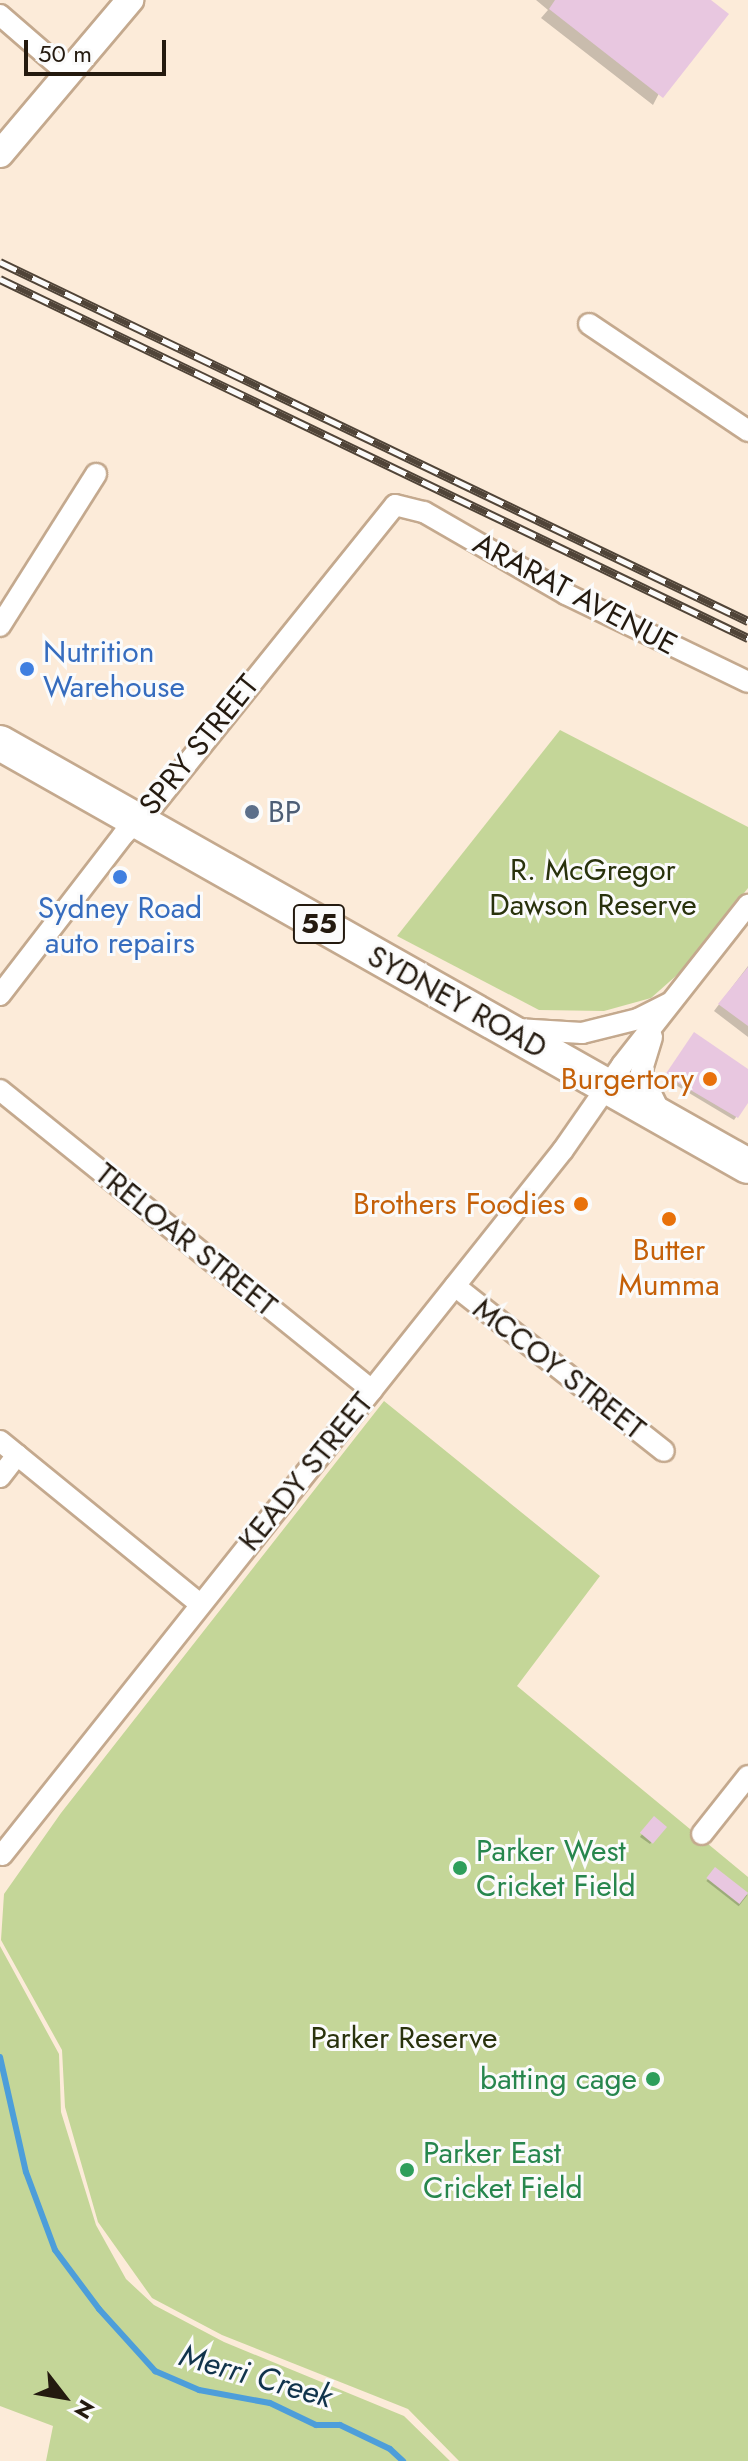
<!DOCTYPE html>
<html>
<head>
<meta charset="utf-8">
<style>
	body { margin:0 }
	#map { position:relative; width:748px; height:2461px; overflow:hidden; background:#fcebd9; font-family:Jost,sans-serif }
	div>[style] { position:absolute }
	.green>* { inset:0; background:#c4d698 }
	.shadow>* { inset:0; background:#0003; transform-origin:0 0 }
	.stream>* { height:6px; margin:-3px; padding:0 3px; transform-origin:3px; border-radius:3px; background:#4d9eda }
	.building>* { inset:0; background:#e8c7e0; transform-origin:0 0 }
	.roads { filter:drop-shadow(2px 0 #c4a98e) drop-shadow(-2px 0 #c4a98e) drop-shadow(0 2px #c4a98e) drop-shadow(0 -2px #c4a98e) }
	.minor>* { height:20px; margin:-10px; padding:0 10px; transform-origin:10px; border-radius:10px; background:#fff }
	.tertiary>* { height:26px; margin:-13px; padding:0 13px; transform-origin:13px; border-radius:13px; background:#fff }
	.trunk>* { height:34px; margin:-17px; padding:0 17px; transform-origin:17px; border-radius:17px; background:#fff }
	.rail>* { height:9px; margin-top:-4.5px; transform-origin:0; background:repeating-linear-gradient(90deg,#fbfbfb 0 18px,#504438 0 36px); box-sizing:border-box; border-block:2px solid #504438 }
	.dots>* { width:22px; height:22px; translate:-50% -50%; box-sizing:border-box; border:4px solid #fbfbfb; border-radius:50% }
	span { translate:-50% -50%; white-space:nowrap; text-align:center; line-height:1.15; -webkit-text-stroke:6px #fbfbfb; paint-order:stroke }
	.shield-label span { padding:2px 6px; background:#fbfbfb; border:2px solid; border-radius:6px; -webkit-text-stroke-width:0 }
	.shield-label { font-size:28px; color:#241a0f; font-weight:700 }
	.street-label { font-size:30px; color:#241a0f }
	.shop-label { font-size:30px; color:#366cbe }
	.left { translate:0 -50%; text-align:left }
	.service-label { font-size:30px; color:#4e5e75 }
	.park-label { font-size:30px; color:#29320c }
	.food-label { font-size:30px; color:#c56008 }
	.right { translate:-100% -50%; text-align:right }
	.leisure-label { font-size:30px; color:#27864d }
	.water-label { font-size:32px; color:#11344c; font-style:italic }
	.north { position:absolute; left:24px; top:2357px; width:80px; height:80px; -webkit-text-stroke:6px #fbfbfb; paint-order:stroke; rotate:121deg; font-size:22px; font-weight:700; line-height:32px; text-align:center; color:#241a0f }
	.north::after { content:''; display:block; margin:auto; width:28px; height:36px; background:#241a0f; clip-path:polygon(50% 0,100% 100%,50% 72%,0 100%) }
	.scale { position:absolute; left:24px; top:40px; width:142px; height:36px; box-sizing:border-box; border:4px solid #241a0f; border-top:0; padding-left:10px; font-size:24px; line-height:28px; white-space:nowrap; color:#241a0f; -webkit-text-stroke:6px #fbfbfb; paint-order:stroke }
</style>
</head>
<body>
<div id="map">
	<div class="green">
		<i style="clip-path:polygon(560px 730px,748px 827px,748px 888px,686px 967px,651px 998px,604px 1011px,539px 1010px,397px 936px)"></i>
		<i style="clip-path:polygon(384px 1401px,600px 1576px,517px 1686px,748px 1877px,748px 2461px,459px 2461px,408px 2409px,222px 2335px,152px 2298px,98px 2222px,65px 2107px,62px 2050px,1px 1940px,4px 1894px,61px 1813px)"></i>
		<i style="clip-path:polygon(0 1946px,59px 2054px,61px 2112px,96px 2225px,126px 2279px,154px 2305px,224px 2342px,404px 2416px,450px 2461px,46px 2461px,53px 2426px,0 2406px)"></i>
	</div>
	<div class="shadow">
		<i style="clip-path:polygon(536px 0,707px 0,653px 105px,541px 18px,548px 10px)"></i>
		<i style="clip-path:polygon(748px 966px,748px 1037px,714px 1011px)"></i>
		<i style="clip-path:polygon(692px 1037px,748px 1072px,748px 1100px,734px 1120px,664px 1078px)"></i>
		<i style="clip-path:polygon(652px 1821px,664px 1827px,650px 1844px,640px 1837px)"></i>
		<i style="left:715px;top:1870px;width:41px;height:14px;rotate:38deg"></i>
	</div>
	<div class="stream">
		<i style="left:0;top:2057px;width:118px;rotate:77.3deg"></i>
		<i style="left:26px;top:2172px;width:83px;rotate:69.6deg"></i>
		<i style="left:55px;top:2250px;width:74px;rotate:53.3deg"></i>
		<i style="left:99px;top:2309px;width:84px;rotate:47.9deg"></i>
		<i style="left:155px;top:2371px;width:48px;rotate:23.4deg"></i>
		<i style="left:199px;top:2390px;width:72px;rotate:10.4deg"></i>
		<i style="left:270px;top:2403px;width:51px;rotate:25.6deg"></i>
		<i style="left:316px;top:2425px;width:24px"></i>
		<i style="left:340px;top:2425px;width:55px;rotate:25.6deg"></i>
		<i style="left:390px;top:2449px;width:18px;rotate:43deg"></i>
	</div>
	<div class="building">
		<i style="clip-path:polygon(555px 0,711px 0,729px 14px,663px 98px,549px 9px)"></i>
		<i style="clip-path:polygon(748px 967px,748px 1026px,718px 1004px)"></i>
		<i style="clip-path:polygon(694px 1032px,748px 1069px,748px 1103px,738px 1118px,665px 1075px)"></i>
		<i style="left:654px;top:1816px;width:17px;height:22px;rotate:40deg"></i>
		<i style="left:715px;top:1867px;width:42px;height:14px;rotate:38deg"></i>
	</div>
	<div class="roads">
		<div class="minor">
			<i style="left:0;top:15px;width:89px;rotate:40.9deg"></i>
			<i style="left:589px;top:324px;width:192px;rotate:33.9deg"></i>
			<i style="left:0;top:626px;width:180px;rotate:-57.7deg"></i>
			<i style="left:0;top:995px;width:202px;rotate:-52.4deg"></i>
			<i style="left:123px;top:835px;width:42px;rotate:-44deg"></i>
			<i style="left:153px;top:806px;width:386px;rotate:-51.2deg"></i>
			<i style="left:395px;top:505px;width:30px;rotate:14deg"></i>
			<i style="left:424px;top:512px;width:164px;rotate:30deg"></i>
			<i style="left:566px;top:594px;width:202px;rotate:25.8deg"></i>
			<i style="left:517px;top:1029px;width:65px;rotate:3.5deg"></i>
			<i style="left:582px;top:1033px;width:58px;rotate:-14deg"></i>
			<i style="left:638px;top:1019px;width:34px;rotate:-27deg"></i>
			<i style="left:652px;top:1037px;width:38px;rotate:107deg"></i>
			<i style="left:641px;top:1073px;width:41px;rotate:64.1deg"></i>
			<i style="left:0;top:1090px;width:478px;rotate:38.9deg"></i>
			<i style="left:455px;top:1286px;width:266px;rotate:38.3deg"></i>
			<i style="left:0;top:1441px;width:258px;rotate:39.2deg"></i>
			<i style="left:0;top:1477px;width:28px;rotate:-52deg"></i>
			<i style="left:702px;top:1834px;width:74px;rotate:-51.6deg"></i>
			<i style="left:2px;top:1855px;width:901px;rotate:-51.49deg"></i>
			<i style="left:563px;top:1150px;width:103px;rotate:-55.2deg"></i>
			<i style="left:622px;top:1065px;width:204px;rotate:-51.8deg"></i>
		</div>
		<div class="tertiary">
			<i style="left:0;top:154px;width:202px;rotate:-49.8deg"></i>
		</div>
		<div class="trunk">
			<i style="left:0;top:743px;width:859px;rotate:29.49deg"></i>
		</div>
	</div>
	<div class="rail">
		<i style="left:0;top:262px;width:830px;rotate:25.64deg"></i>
		<i style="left:0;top:279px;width:830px;rotate:25.64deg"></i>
	</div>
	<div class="dots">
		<i style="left:27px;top:669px;background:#3f7fe0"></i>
		<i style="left:252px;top:812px;background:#5c6f8a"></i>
		<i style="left:120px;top:877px;background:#3f7fe0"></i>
		<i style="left:710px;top:1079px;background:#e8710a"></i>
		<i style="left:581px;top:1204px;background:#e8710a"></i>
		<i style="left:669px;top:1219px;background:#e8710a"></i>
		<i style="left:460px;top:1868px;background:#2e9e5b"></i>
		<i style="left:653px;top:2079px;background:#2e9e5b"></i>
		<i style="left:407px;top:2170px;background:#2e9e5b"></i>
	</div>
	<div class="shield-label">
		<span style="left:319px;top:924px">55</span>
	</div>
	<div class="street-label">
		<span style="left:575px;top:594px;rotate:28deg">ARARAT AVENUE</span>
		<span style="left:199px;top:745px;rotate:-51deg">SPRY STREET</span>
		<span style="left:457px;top:1002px;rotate:29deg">SYDNEY ROAD</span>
		<span style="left:186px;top:1240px;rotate:39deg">TRELOAR STREET</span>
		<span style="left:559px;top:1369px;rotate:38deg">MCCOY STREET</span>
		<span style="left:306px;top:1472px;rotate:-51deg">KEADY STREET</span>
	</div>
	<div class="shop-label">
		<span class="left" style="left:43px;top:669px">Nutrition<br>Warehouse</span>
		<span style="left:120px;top:925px">Sydney Road<br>auto repairs</span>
	</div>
	<div class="service-label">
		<span class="left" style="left:268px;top:812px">BP</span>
	</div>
	<div class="park-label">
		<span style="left:593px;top:887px">R. McGregor<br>Dawson Reserve</span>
		<span style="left:404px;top:2038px">Parker Reserve</span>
	</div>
	<div class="food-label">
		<span class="right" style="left:694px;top:1079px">Burgertory</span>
		<span class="right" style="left:565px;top:1204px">Brothers Foodies</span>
		<span style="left:669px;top:1267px">Butter<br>Mumma</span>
	</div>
	<div class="leisure-label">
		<span class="left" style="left:476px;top:1868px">Parker West<br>Cricket Field</span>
		<span class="right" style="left:637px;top:2079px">batting cage</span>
		<span class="left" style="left:423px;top:2170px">Parker East<br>Cricket Field</span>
	</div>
	<div class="water-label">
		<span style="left:256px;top:2376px;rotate:16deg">Merri Creek</span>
	</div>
	<div class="north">N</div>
	<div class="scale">50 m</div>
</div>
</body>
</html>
